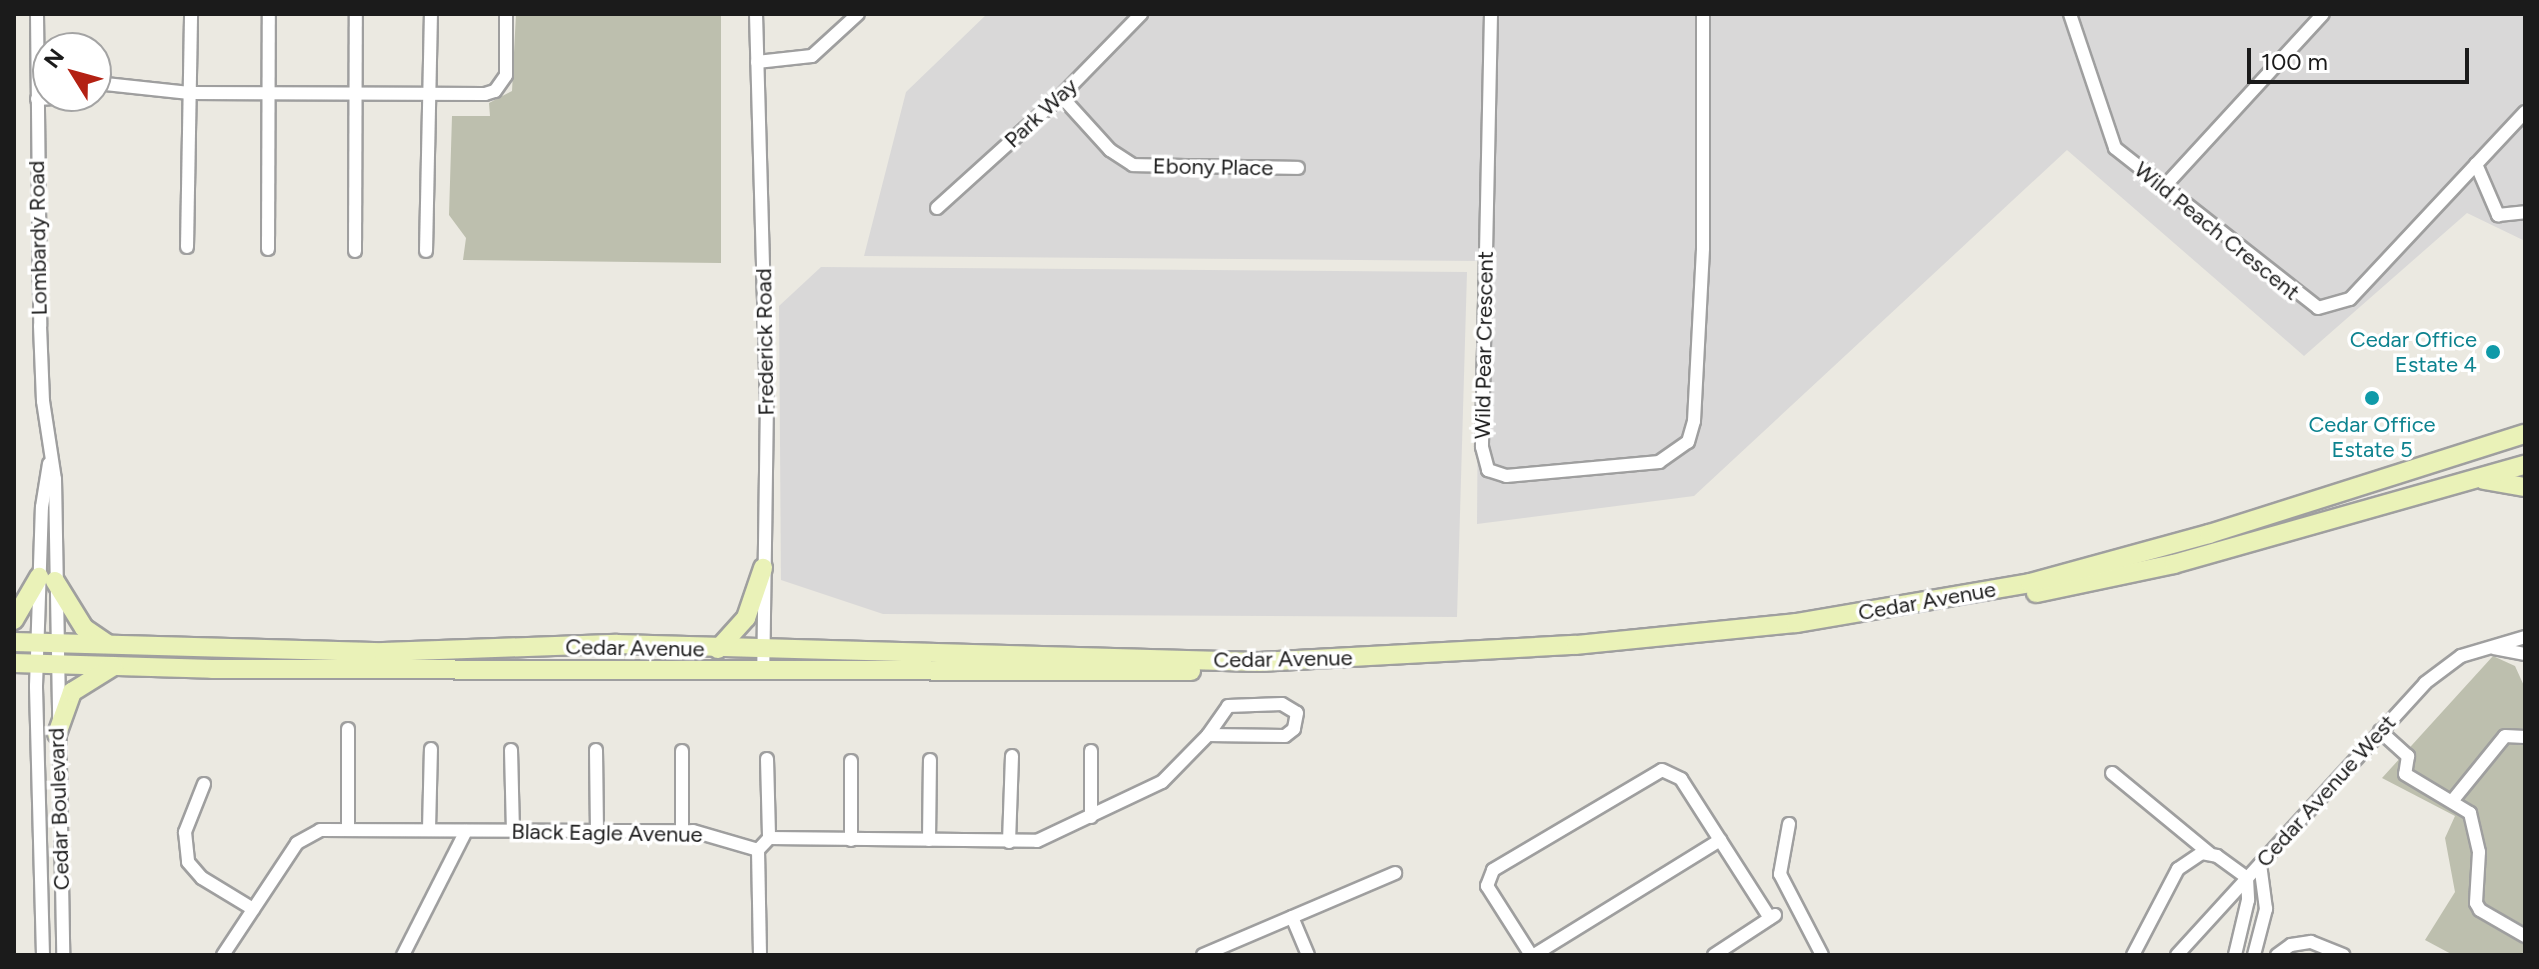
<!DOCTYPE html>
<html>
<head>
<meta charset="utf-8">
<style>
	body { margin:0 }
	#map { position:relative; width:2539px; height:969px; overflow:hidden; background:#ebe9e1; font-family:Figtree,sans-serif }
	div>[style] { position:absolute }
	.residential>* { inset:0; background:#d9d8d8 }
	.construction>* { inset:0; background:#bdbfae }
	.roads { filter:drop-shadow(2px 0 #9f9f9f) drop-shadow(-2px 0 #9f9f9f) drop-shadow(0 2px #9f9f9f) drop-shadow(0 -2px #9f9f9f) }
	.minor>* { height:12px; margin:-6px; padding:0 6px; transform-origin:6px; border-radius:6px; background:#fff }
	.secondary>* { height:18px; margin:-9px; padding:0 9px; transform-origin:9px; border-radius:9px; background:#eaf2b8 }
	.dots>* { width:22px; height:22px; translate:-50% -50%; box-sizing:border-box; border:4px solid #fff; border-radius:50% }
	span { translate:-50% -50%; white-space:nowrap; text-align:center; line-height:1.15; -webkit-text-stroke:7px #fff; paint-order:stroke }
	.street-label { font-size:22px; color:#1b1b1b }
	.culture-label { font-size:22px; color:#0d838f }
	.right { translate:-100% -50%; text-align:right }
	.frame { position:absolute; inset:0; border:16px solid #1b1b1b; pointer-events:none }
	.north { position:absolute; left:32px; top:32px; width:80px; height:80px; box-sizing:border-box; background:#fff; border:2px solid #a4a4a4; border-radius:50%; rotate:307deg; font-size:22px; font-weight:700; line-height:32px; text-align:center; color:#1b1b1b }
	.north::after { content:''; display:block; margin:auto; width:28px; height:36px; background:#b32113; clip-path:polygon(50% 0,100% 100%,50% 72%,0 100%) }
	.scale { position:absolute; left:2247px; top:48px; width:222px; height:36px; box-sizing:border-box; border:4px solid #1b1b1b; border-top:0; padding-left:10px; font-size:24px; line-height:28px; white-space:nowrap; color:#1b1b1b; -webkit-text-stroke:6px #fff; paint-order:stroke }
</style>
</head>
<body>
<div id="map">
	<div class="residential">
		<i style="clip-path:polygon(987px 14px,2525px 14px,2525px 241px,2467px 213px,2304px 356px,2067px 150px,1694px 496px,1477px 524px,1479px 261px,864px 256px,906px 92px)"></i>
		<i style="clip-path:polygon(821px 267px,1467px 272px,1457px 617px,883px 614px,781px 580px,779px 306px)"></i>
	</div>
	<div class="construction">
		<i style="clip-path:polygon(516px 14px,721px 14px,721px 263px,463px 260px,466px 238px,449px 215px,452px 116px,490px 116px,489px 103px,512px 91px)"></i>
		<i style="clip-path:polygon(2493px 656px,2515px 666px,2525px 688px,2525px 955px,2453px 955px,2425px 940px,2455px 892px,2445px 838px,2455px 816px,2382px 778px)"></i>
	</div>
	<div class="roads">
		<div class="minor">
			<i style="left:37px;top:14px;width:312px;rotate:89.4deg"></i>
			<i style="left:40px;top:326px;width:75px;rotate:87.7deg"></i>
			<i style="left:43px;top:401px;width:79px;rotate:81.3deg"></i>
			<i style="left:55px;top:479px;width:476px;rotate:89deg"></i>
			<i style="left:756px;top:14px;width:386px;rotate:88.4deg"></i>
			<i style="left:767px;top:400px;width:270px;rotate:90.8deg"></i>
			<i style="left:1491px;top:14px;width:433px;rotate:91.2deg"></i>
			<i style="left:1482px;top:447px;width:24px;rotate:75deg"></i>
			<i style="left:1488px;top:470px;width:19px;rotate:18deg"></i>
			<i style="left:1506px;top:476px;width:154px;rotate:-5.2deg"></i>
			<i style="left:1659px;top:462px;width:35px;rotate:-35deg"></i>
			<i style="left:1688px;top:442px;width:22px;rotate:-74deg"></i>
			<i style="left:1694px;top:421px;width:173px;rotate:-87deg"></i>
			<i style="left:1703px;top:248px;width:234px;rotate:-90deg"></i>
			<i style="left:2070px;top:14px;width:141px;rotate:71.4deg"></i>
			<i style="left:2115px;top:148px;width:258px;rotate:38.2deg"></i>
			<i style="left:2318px;top:308px;width:33px;rotate:-16deg"></i>
			<i style="left:2350px;top:299px;width:256px;rotate:-46.9deg"></i>
			<i style="left:757px;top:62px;width:55px;rotate:-6.2deg"></i>
			<i style="left:812px;top:56px;width:62px;rotate:-42.4deg"></i>
			<i style="left:96px;top:83px;width:94px;rotate:6.1deg"></i>
			<i style="left:189px;top:93px;width:296px;rotate:0.2deg"></i>
			<i style="left:485px;top:94px;width:10px;rotate:-17deg"></i>
			<i style="left:495px;top:91px;width:19px;rotate:-55deg"></i>
			<i style="left:506px;top:75px;width:61px;rotate:-90deg"></i>
			<i style="left:1061px;top:96px;width:73px;rotate:47.8deg"></i>
			<i style="left:1110px;top:150px;width:27px;rotate:33deg"></i>
			<i style="left:1133px;top:165px;width:165px;rotate:1deg"></i>
			<i style="left:37px;top:99px;width:52px;rotate:-3.3deg"></i>
			<i style="left:2476px;top:164px;width:56px;rotate:66.7deg"></i>
			<i style="left:2498px;top:215px;width:27px;rotate:-6deg"></i>
			<i style="left:2163px;top:188px;width:236px;rotate:-47.4deg"></i>
			<i style="left:937px;top:208px;width:167px;rotate:-42.1deg"></i>
			<i style="left:1061px;top:96px;width:115px;rotate:-45.7deg"></i>
			<i style="left:187px;top:247px;width:233px;rotate:-89deg"></i>
			<i style="left:268px;top:249px;width:235px;rotate:-89.8deg"></i>
			<i style="left:355px;top:251px;width:237px;rotate:-89.8deg"></i>
			<i style="left:426px;top:251px;width:237px;rotate:-88.8deg"></i>
			<i style="left:2494px;top:648px;width:32px;rotate:11deg"></i>
			<i style="left:2380px;top:731px;width:38px;rotate:42deg"></i>
			<i style="left:2408px;top:756px;width:18px;rotate:99deg"></i>
			<i style="left:2405px;top:774px;width:76px;rotate:31deg"></i>
			<i style="left:2470px;top:813px;width:40px;rotate:77deg"></i>
			<i style="left:2479px;top:852px;width:51px;rotate:93.4deg"></i>
			<i style="left:2476px;top:903px;width:8px;rotate:60deg"></i>
			<i style="left:2480px;top:910px;width:52px;rotate:30deg"></i>
			<i style="left:511px;top:750px;width:81px;rotate:88.6deg"></i>
			<i style="left:596px;top:750px;width:81px;rotate:89.3deg"></i>
			<i style="left:1091px;top:751px;width:66px;rotate:90deg"></i>
			<i style="left:767px;top:759px;width:79px;rotate:88.5deg"></i>
			<i style="left:2112px;top:773px;width:126px;rotate:39.5deg"></i>
			<i style="left:204px;top:784px;width:52px;rotate:111.6deg"></i>
			<i style="left:185px;top:832px;width:30px;rotate:84deg"></i>
			<i style="left:188px;top:862px;width:21px;rotate:49deg"></i>
			<i style="left:202px;top:878px;width:60px;rotate:31.3deg"></i>
			<i style="left:2453px;top:800px;width:82px;rotate:-50.9deg"></i>
			<i style="left:2505px;top:736px;width:20px;rotate:3deg"></i>
			<i style="left:1789px;top:824px;width:51px;rotate:100.2deg"></i>
			<i style="left:1780px;top:874px;width:91px;rotate:62.6deg"></i>
			<i style="left:429px;top:829px;width:80px;rotate:-88.6deg"></i>
			<i style="left:348px;top:830px;width:101px;rotate:-90deg"></i>
			<i style="left:682px;top:831px;width:80px;rotate:-90deg"></i>
			<i style="left:851px;top:840px;width:79px;rotate:-90deg"></i>
			<i style="left:929px;top:840px;width:80px;rotate:-89.3deg"></i>
			<i style="left:1009px;top:842px;width:86px;rotate:-88deg"></i>
			<i style="left:758px;top:850px;width:16px;rotate:-47deg"></i>
			<i style="left:769px;top:838px;width:268px;rotate:0.6deg"></i>
			<i style="left:1037px;top:841px;width:138px;rotate:-25.3deg"></i>
			<i style="left:1162px;top:782px;width:66px;rotate:-45.6deg"></i>
			<i style="left:1208px;top:735px;width:35px;rotate:-55deg"></i>
			<i style="left:1228px;top:706px;width:54px;rotate:-2.1deg"></i>
			<i style="left:1282px;top:704px;width:17px;rotate:31deg"></i>
			<i style="left:1297px;top:713px;width:16px;rotate:101deg"></i>
			<i style="left:1294px;top:729px;width:11px;rotate:142deg"></i>
			<i style="left:1285px;top:736px;width:77px;rotate:-179.3deg"></i>
			<i style="left:758px;top:850px;width:105px;rotate:88.9deg"></i>
			<i style="left:1292px;top:917px;width:41px;rotate:67.2deg"></i>
			<i style="left:43px;top:955px;width:269px;rotate:-91.5deg"></i>
			<i style="left:36px;top:686px;width:179px;rotate:-88.1deg"></i>
			<i style="left:42px;top:507px;width:44px;rotate:-80.8deg"></i>
			<i style="left:223px;top:955px;width:134px;rotate:-56.5deg"></i>
			<i style="left:297px;top:843px;width:26px;rotate:-29deg"></i>
			<i style="left:320px;top:830px;width:373px;rotate:0.2deg"></i>
			<i style="left:693px;top:831px;width:68px;rotate:16.3deg"></i>
			<i style="left:403px;top:955px;width:139px;rotate:-63.1deg"></i>
			<i style="left:1203px;top:955px;width:209px;rotate:-23.1deg"></i>
			<i style="left:1531px;top:955px;width:82px;rotate:-122.5deg"></i>
			<i style="left:1487px;top:886px;width:17px;rotate:-69deg"></i>
			<i style="left:1493px;top:870px;width:196px;rotate:-30.6deg"></i>
			<i style="left:1662px;top:770px;width:21px;rotate:25deg"></i>
			<i style="left:1681px;top:779px;width:165px;rotate:57.4deg"></i>
			<i style="left:1534px;top:955px;width:219px;rotate:-31.7deg"></i>
			<i style="left:1714px;top:955px;width:73px;rotate:-33.3deg"></i>
			<i style="left:2133px;top:955px;width:97px;rotate:-62.4deg"></i>
			<i style="left:2178px;top:869px;width:29px;rotate:-34deg"></i>
			<i style="left:2202px;top:853px;width:15px;rotate:11deg"></i>
			<i style="left:2217px;top:856px;width:37px;rotate:36deg"></i>
			<i style="left:2247px;top:878px;width:22px;rotate:87deg"></i>
			<i style="left:2248px;top:900px;width:57px;rotate:103.3deg"></i>
			<i style="left:2177px;top:955px;width:368px;rotate:-47.6deg"></i>
			<i style="left:2425px;top:683px;width:45px;rotate:-36.9deg"></i>
			<i style="left:2461px;top:656px;width:67px;rotate:-16.5deg"></i>
			<i style="left:2254px;top:955px;width:48px;rotate:-75.4deg"></i>
			<i style="left:2266px;top:909px;width:45px;rotate:-97.6deg"></i>
			<i style="left:2277px;top:955px;width:17px;rotate:-36deg"></i>
			<i style="left:2291px;top:945px;width:20px;rotate:-9deg"></i>
			<i style="left:2311px;top:942px;width:35px;rotate:22deg"></i>
		</div>
		<div class="secondary">
			<i style="left:2484px;top:480px;width:42px;rotate:9.7deg"></i>
			<i style="left:55px;top:581px;width:55px;rotate:58.3deg"></i>
			<i style="left:84px;top:628px;width:27px;rotate:34deg"></i>
			<i style="left:2036px;top:593px;width:141px;rotate:-11.9deg"></i>
			<i style="left:2174px;top:564px;width:365px;rotate:-15.8deg"></i>
			<i style="left:14px;top:620px;width:50px;rotate:-59.8deg"></i>
			<i style="left:14px;top:642px;width:369px;rotate:1.6deg"></i>
			<i style="left:383px;top:652px;width:234px;rotate:-2deg"></i>
			<i style="left:617px;top:644px;width:642px;rotate:1.61deg"></i>
			<i style="left:1259px;top:662px;width:317px;rotate:-3.1deg"></i>
			<i style="left:1576px;top:645px;width:221px;rotate:-5.7deg"></i>
			<i style="left:1796px;top:623px;width:237px;rotate:-9.7deg"></i>
			<i style="left:2030px;top:583px;width:186px;rotate:-15.3deg"></i>
			<i style="left:2209px;top:534px;width:331px;rotate:-17.6deg"></i>
			<i style="left:718px;top:649px;width:42px;rotate:-47.9deg"></i>
			<i style="left:746px;top:618px;width:53px;rotate:-71.2deg"></i>
			<i style="left:14px;top:663px;width:198px;rotate:1.7deg"></i>
			<i style="left:212px;top:669px;width:979px;rotate:0.12deg"></i>
			<i style="left:57px;top:734px;width:45px;rotate:-70.3deg"></i>
			<i style="left:72px;top:692px;width:49px;rotate:-31.8deg"></i>
		</div>
	</div>
	<div class="dots">
		<i style="left:2493px;top:352px;background:#0f9aa8"></i>
		<i style="left:2372px;top:398px;background:#0f9aa8"></i>
	</div>
	<div class="street-label">
		<span style="left:1041px;top:113px;rotate:-43deg">Park Way</span>
		<span style="left:1213px;top:167px;rotate:1deg">Ebony Place</span>
		<span style="left:2217px;top:231px;rotate:39deg">Wild Peach Crescent</span>
		<span style="left:38px;top:238px;rotate:-91deg">Lombardy Road</span>
		<span style="left:765px;top:342px;rotate:-91deg">Frederick Road</span>
		<span style="left:1484px;top:345px;rotate:-89deg">Wild Pear Crescent</span>
		<span style="left:1927px;top:601px;rotate:-10deg">Cedar Avenue</span>
		<span style="left:635px;top:648px;rotate:1deg">Cedar Avenue</span>
		<span style="left:1283px;top:659px;rotate:-1deg">Cedar Avenue</span>
		<span style="left:2326px;top:791px;rotate:-48deg">Cedar Avenue West</span>
		<span style="left:59px;top:809px;rotate:-92deg">Cedar Boulevard</span>
		<span style="left:607px;top:833px;rotate:1deg">Black Eagle Avenue</span>
	</div>
	<div class="culture-label">
		<span class="right" style="left:2477px;top:352px">Cedar Office<br>Estate 4</span>
		<span style="left:2372px;top:437px">Cedar Office<br>Estate 5</span>
	</div>
	<div class="frame"></div>
	<div class="north">N</div>
	<div class="scale">100 m</div>
</div>
</body>
</html>
